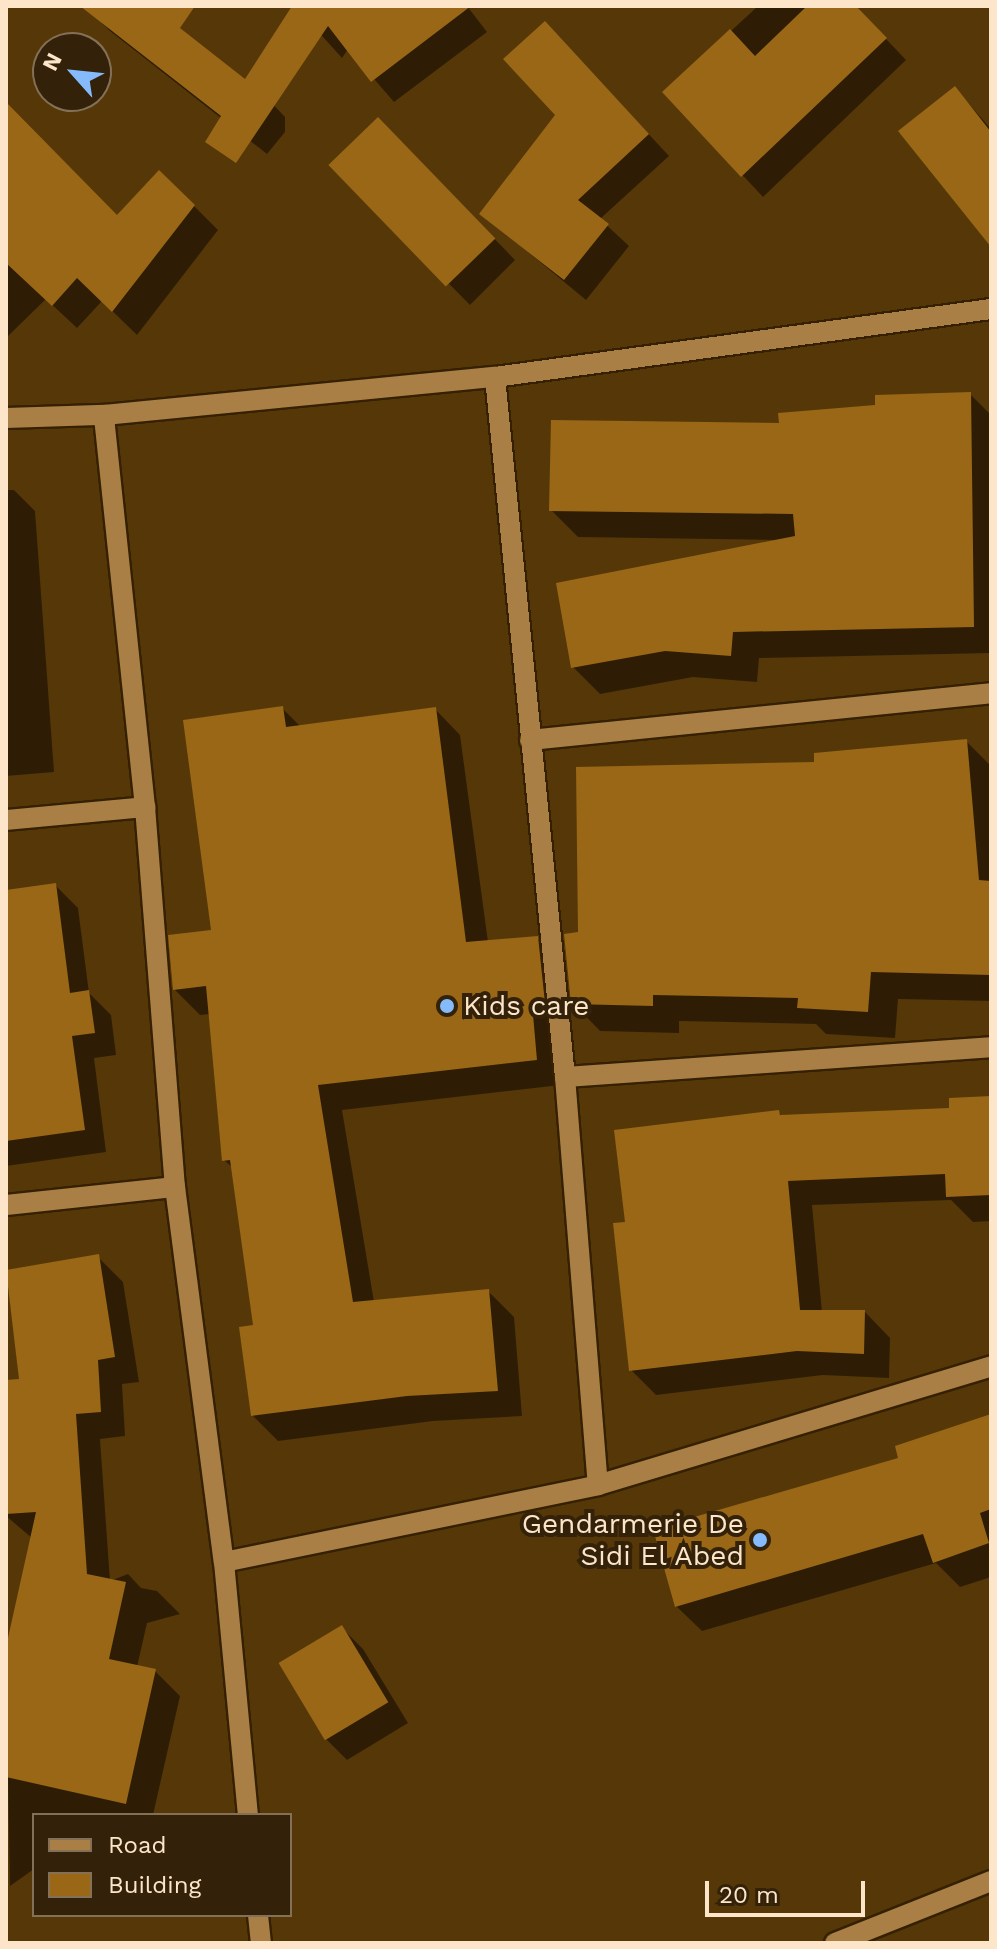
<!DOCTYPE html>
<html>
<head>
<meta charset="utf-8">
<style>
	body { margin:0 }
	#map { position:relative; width:997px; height:1949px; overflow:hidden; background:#563808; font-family:"Work Sans",sans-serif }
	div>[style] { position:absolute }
	.shadow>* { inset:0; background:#0007 }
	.building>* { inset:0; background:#996716; transform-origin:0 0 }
	.roads { filter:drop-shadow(2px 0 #352102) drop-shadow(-2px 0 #352102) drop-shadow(0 2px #352102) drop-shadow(0 -2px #352102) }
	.minor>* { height:20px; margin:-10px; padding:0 10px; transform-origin:10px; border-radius:10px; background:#aa7f46 }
	.dots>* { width:22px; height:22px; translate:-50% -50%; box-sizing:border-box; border:4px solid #332209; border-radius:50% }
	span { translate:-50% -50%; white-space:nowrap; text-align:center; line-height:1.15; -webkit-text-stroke:8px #332209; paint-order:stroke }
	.poi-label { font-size:28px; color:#fce5c9 }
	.left { translate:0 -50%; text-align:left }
	.right { translate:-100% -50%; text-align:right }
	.frame { position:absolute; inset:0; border:8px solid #fce5c9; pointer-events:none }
	.legend { position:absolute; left:32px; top:1813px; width:260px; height:104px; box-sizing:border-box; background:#332209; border:2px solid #837056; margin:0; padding:10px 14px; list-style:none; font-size:24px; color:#fce5c9 }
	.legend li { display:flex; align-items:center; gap:16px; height:40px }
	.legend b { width:40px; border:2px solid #837056 }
	.north { position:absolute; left:32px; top:32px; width:80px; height:80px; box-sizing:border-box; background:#332209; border:2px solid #837056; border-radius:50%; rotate:297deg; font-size:22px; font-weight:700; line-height:32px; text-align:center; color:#fce5c9 }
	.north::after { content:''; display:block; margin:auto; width:28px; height:36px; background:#85bbfb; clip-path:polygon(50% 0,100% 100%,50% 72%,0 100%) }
	.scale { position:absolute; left:705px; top:1881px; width:160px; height:36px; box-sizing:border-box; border:4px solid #fce5c9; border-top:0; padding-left:10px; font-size:24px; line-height:28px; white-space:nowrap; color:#fce5c9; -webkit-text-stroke:6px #332209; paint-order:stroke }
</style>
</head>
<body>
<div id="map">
	<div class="shadow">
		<i style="clip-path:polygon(95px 6px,148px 6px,266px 97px,285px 117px,285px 132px,267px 154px,110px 31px,91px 12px)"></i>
		<i style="clip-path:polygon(295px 6px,467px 6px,487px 32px,394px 102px,348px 49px,342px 58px)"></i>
		<i style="clip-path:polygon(758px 6px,855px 6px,906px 60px,763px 197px,665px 92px)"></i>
		<i style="clip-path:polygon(566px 45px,669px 156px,600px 219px,629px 246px,586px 300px,482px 214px,557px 115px)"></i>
		<i style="clip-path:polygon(955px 88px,991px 129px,991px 243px)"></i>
		<i style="clip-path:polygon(6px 104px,117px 218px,194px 206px,218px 230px,137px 335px,102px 301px,77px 328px,46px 299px,6px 338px)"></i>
		<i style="clip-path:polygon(332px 165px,438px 181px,515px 260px,470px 305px)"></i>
		<i style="clip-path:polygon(970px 394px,991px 415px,991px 653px,759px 658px,757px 682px,693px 677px,600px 694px,573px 667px,779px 540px,578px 537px,551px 510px,781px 425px)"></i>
		<i style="clip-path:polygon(6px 490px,14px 490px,35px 511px,54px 772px,6px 776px)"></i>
		<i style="clip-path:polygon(282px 708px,301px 727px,435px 709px,460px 735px,488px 942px,537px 938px,563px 964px,561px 1085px,342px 1110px,374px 1302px,488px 1291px,514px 1317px,522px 1416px,433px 1421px,278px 1441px,253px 1416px,255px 1326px,234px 1169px,224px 1160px,210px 1014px,200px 1015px,174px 989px,213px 931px)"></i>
		<i style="clip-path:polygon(966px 741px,991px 766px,991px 1001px,898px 999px,895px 1038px,826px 1034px,816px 1024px,679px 1021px,679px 1033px,600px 1031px,573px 1003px,580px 934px,817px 764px)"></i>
		<i style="clip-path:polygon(55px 885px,78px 908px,89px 993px,111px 1015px,116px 1055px,94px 1058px,106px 1152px,6px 1166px,6px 893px)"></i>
		<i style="clip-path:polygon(991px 1098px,991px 1221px,973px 1222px,951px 1200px,812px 1205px,822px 1312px,865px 1312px,890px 1338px,889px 1378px,823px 1375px,656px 1395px,631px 1370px,627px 1224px,778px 1112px,783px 1117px,951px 1110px)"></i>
		<i style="clip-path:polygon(98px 1257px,123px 1282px,139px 1382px,122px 1384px,125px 1436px,100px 1439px,110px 1581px,128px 1574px,141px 1588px,157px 1591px,180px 1614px,147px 1623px,137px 1667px,155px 1671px,180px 1696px,153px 1815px,34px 1815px,34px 1869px,10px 1886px,6px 1662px,32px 1538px,6px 1516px,6px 1382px,21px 1381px,6px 1272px)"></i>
		<i style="clip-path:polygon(991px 1416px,991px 1577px,960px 1587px,936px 1563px,702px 1631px,676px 1606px,901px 1459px)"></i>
		<i style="clip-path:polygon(342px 1628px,363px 1649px,408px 1723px,347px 1760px,326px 1739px)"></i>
	</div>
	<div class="building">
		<i style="clip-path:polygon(80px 6px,195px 6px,180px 28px,245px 79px,292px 6px,471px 6px,371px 82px,328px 26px,236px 163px,205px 142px,221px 116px)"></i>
		<i style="clip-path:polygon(807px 6px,856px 6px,887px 38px,741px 177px,662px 92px,730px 29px,755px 56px)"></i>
		<i style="clip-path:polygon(545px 21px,649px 134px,578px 200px,609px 224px,564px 280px,479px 214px,555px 115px,503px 59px)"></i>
		<i style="clip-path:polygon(955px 86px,991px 132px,991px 247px,898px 131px)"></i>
		<i style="clip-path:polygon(6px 102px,117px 215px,159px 170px,195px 205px,112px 312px,77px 278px,52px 306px,6px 263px)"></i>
		<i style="left:378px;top:117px;width:169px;height:69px;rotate:46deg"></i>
		<i style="clip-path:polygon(971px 392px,974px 627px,733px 632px,731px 656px,665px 651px,571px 668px,556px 583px,795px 536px,793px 514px,549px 511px,551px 420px,779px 423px,778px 413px,875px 405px,875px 395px)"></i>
		<i style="clip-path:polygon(283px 706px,286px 727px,436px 707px,466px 942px,538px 936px,545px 1003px,532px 1003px,537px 1060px,318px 1085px,353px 1302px,489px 1289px,498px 1391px,407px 1396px,251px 1416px,239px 1327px,253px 1325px,230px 1160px,222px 1161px,206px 986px,173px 990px,168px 935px,211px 930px,183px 720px)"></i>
		<i style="clip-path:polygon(967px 739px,979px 880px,991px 881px,991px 975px,871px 972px,868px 1012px,797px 1008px,798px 998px,653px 995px,653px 1006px,571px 1004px,564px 934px,578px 932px,576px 767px,814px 762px,814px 753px)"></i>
		<i style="clip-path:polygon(56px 883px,70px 993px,89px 990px,95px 1033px,72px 1036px,85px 1130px,6px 1141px,6px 890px)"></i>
		<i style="clip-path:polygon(991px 1096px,991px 1195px,946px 1197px,945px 1174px,788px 1181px,800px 1310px,865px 1310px,864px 1354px,797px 1351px,629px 1371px,613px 1223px,625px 1222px,614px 1130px,779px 1110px,780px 1115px,949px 1108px,949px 1098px)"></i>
		<i style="clip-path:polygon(99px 1254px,115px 1357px,98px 1360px,101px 1412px,76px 1414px,87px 1574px,126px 1582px,109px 1659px,156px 1669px,126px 1804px,6px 1777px,6px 1647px,36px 1512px,6px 1514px,6px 1380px,19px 1379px,6px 1270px)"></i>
		<i style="clip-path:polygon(991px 1414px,991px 1509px,980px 1513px,989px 1543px,933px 1563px,923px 1534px,675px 1607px,653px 1529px,898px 1458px,895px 1446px)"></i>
		<i style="left:342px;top:1625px;width:90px;height:74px;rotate:59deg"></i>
	</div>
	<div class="roads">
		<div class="minor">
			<i style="left:495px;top:377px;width:703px;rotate:84.29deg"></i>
			<i style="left:565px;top:1077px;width:409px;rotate:85.4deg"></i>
			<i style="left:6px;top:418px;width:98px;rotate:-1.8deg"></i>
			<i style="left:530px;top:740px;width:463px;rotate:-5.8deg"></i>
			<i style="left:145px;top:807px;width:394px;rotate:-96deg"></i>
			<i style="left:104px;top:415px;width:393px;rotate:-5.6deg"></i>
			<i style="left:495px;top:377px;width:501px;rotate:-7.81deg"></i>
			<i style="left:6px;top:820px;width:140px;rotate:-5.3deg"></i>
			<i style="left:145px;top:807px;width:381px;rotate:85.5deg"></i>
			<i style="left:565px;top:1077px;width:427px;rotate:-4deg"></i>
			<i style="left:6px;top:1205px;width:170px;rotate:-6.1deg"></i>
			<i style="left:175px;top:1187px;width:378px;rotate:82.6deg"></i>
			<i style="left:224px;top:1562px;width:254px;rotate:84.6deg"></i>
			<i style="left:224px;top:1562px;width:382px;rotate:-11.6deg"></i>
			<i style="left:598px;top:1485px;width:411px;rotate:-16.8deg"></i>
			<i style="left:258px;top:1915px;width:28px;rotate:84deg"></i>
			<i style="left:835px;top:1943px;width:168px;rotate:-21.7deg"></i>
		</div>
	</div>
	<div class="dots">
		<i style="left:447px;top:1006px;background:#85bbfb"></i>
		<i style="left:760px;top:1540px;background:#85bbfb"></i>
	</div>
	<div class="poi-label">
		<span class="left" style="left:463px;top:1006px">Kids care</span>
		<span class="right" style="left:744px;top:1540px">Gendarmerie De<br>Sidi El Abed</span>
	</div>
	<div class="frame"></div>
	<ul class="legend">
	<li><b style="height:10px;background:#aa7f46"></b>Road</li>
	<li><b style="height:22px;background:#996716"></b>Building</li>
	</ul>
	<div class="north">N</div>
	<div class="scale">20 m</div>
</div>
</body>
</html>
